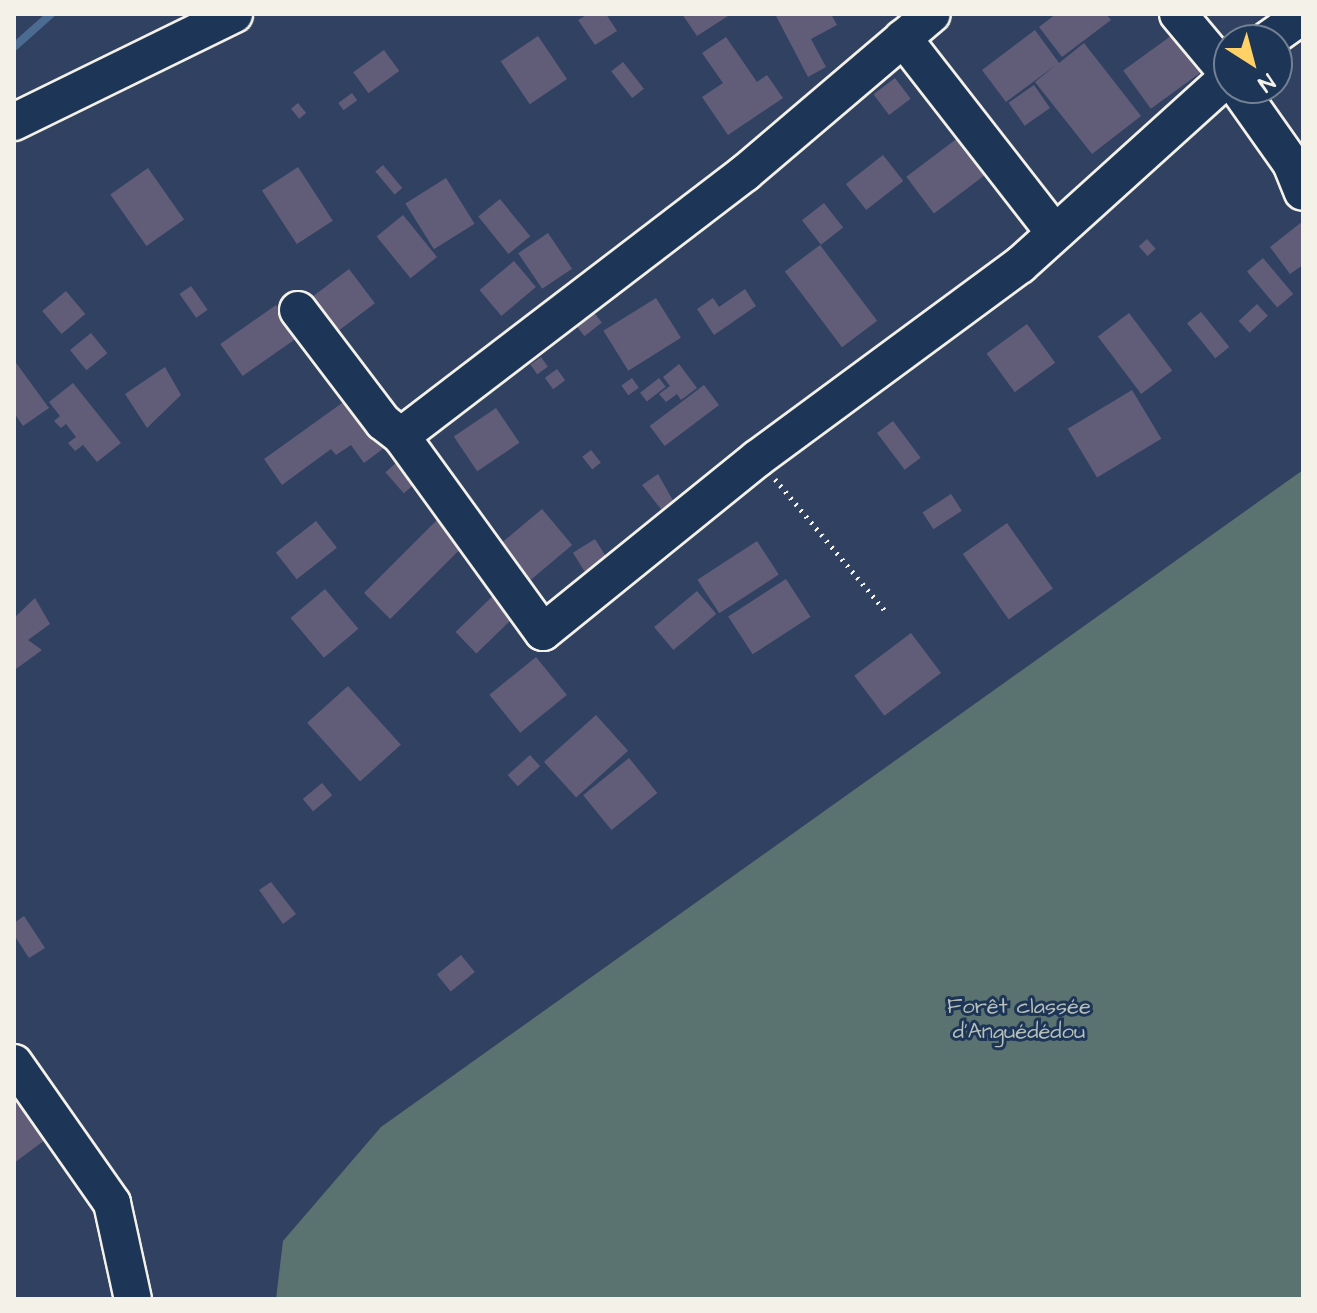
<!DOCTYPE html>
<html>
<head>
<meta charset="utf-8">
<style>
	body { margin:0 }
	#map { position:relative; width:1317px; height:1313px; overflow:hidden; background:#314161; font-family:"Architects Daughter",sans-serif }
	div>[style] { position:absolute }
	.green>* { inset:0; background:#5a7370 }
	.stream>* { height:8px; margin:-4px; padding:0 4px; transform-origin:4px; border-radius:4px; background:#4c6b91 }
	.building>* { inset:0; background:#615d79; transform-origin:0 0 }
	.path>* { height:5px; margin-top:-2.5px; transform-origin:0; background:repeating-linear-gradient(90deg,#f4f1e8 0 2px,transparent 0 8px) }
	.roads { filter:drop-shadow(2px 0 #f4f1e8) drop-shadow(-2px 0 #f4f1e8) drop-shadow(0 2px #f4f1e8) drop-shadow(0 -2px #f4f1e8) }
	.minor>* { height:36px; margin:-18px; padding:0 18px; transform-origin:18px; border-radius:18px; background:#1d3557 }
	span { translate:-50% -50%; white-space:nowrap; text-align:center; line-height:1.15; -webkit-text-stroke:6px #1d3557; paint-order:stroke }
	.park-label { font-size:22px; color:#b6bfb8 }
	.frame { position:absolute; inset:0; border:16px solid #f4f1e8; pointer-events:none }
	.north { position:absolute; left:1213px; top:24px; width:80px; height:80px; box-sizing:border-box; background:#1d3557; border:2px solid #738091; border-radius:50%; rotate:144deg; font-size:22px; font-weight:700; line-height:32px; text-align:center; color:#f4f1e8 }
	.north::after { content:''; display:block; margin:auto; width:28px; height:36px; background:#ffd166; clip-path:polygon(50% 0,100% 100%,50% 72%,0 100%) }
</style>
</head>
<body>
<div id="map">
	<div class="green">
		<i style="clip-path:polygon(1303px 470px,1303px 1299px,276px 1299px,283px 1241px,381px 1127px)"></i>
	</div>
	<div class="stream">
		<i style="left:14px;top:47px;width:50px;rotate:-41.7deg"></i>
	</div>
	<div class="building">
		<i style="clip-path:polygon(588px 14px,606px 14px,617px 31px,595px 45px,578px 20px)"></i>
		<i style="clip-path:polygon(682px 14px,726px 14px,728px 16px,697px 36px)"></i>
		<i style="clip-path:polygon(775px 14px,831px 14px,837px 25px,811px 39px,826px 67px,808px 77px)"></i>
		<i style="clip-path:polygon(1056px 14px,1106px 14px,1111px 20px,1062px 57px,1039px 27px)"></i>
		<i style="clip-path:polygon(1035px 30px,1059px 63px,1084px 43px,1141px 116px,1092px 154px,1035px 82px,1056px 65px,1006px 102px,982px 70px)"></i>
		<i style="left:1175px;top:33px;width:47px;height:64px;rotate:54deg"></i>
		<i style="left:538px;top:36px;width:52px;height:45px;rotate:56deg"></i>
		<i style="clip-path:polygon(726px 37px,757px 82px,767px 75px,783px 98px,728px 135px,702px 97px,723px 83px,702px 53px)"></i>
		<i style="left:384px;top:50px;width:26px;height:38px;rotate:54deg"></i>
		<i style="left:623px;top:62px;width:34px;height:15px;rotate:52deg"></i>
		<i style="left:895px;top:78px;width:26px;height:27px;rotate:53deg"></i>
		<i style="left:1034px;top:85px;width:28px;height:31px;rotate:55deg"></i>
		<i style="left:352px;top:93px;width:9px;height:17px;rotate:54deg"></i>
		<i style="left:298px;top:103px;width:13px;height:9px;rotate:51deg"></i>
		<i style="left:959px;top:137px;width:46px;height:66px;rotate:53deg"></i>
		<i style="left:883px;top:155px;width:33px;height:47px;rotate:52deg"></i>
		<i style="left:383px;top:165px;width:30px;height:10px;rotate:50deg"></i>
		<i style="left:298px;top:167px;width:64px;height:43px;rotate:57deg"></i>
		<i style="left:148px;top:168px;width:63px;height:46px;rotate:55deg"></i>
		<i style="left:446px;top:178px;width:54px;height:48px;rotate:58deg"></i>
		<i style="left:500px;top:199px;width:48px;height:28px;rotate:51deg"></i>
		<i style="left:824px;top:203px;width:31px;height:28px;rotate:52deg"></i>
		<i style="left:403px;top:215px;width:54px;height:34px;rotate:51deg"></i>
		<i style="clip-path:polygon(1303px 221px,1303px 265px,1290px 274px,1270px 247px)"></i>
		<i style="left:548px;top:233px;width:43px;height:36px;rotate:56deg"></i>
		<i style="left:1147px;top:239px;width:13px;height:11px;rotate:48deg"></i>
		<i style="left:820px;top:245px;width:95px;height:44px;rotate:53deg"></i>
		<i style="left:1263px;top:258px;width:47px;height:21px;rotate:50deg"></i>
		<i style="left:514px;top:261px;width:34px;height:45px;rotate:50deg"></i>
		<i style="left:349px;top:269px;width:43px;height:53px;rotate:53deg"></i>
		<i style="left:191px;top:286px;width:29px;height:14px;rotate:55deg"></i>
		<i style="clip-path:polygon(745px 289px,756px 306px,714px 335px,697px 309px,713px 298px,719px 307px)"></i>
		<i style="left:66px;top:291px;width:30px;height:31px;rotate:50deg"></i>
		<i style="left:656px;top:298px;width:47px;height:62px;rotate:58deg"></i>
		<i style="left:1257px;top:304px;width:16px;height:25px;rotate:47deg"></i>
		<i style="left:276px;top:305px;width:39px;height:68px;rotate:55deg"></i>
		<i style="left:592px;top:310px;width:16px;height:22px;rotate:52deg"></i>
		<i style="left:1201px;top:312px;width:45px;height:18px;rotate:51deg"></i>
		<i style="left:1129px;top:313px;width:72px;height:39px;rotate:53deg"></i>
		<i style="left:1027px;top:324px;width:48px;height:50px;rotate:54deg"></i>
		<i style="left:91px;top:333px;width:26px;height:27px;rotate:51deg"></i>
		<i style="left:541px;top:357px;width:12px;height:13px;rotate:55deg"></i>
		<i style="clip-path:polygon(14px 360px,49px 408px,23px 426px,14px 413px)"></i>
		<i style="clip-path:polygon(679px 364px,697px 388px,681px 400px,677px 394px,666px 402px,659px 394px,670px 386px,663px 377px)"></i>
		<i style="clip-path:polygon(165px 367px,181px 395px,147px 428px,125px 394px)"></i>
		<i style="left:557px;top:369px;width:14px;height:15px;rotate:54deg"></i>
		<i style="left:632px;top:378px;width:12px;height:13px;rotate:55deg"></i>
		<i style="left:659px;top:378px;width:11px;height:24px;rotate:52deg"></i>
		<i style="clip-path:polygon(73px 383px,121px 443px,97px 462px,83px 445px,75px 451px,68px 443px,76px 437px,66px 424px,61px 428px,54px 421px,60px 416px,49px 402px)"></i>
		<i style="left:704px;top:385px;width:25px;height:68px;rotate:53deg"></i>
		<i style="left:1132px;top:390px;width:57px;height:75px;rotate:59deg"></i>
		<i style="clip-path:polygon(349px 398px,384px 448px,364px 463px,351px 445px,336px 455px,331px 449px,282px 485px,264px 459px)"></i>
		<i style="left:496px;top:408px;width:42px;height:51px;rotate:56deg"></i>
		<i style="left:893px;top:421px;width:46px;height:20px;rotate:53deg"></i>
		<i style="left:591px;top:450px;width:16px;height:11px;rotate:52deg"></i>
		<i style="left:396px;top:463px;width:28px;height:14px;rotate:49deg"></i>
		<i style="clip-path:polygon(658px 474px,675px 504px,664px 513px,642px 485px)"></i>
		<i style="left:951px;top:494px;width:20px;height:34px;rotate:57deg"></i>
		<i style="left:542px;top:509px;width:47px;height:57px;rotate:50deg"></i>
		<i style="left:439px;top:518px;width:37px;height:106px;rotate:45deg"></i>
		<i style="left:316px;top:521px;width:34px;height:51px;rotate:52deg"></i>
		<i style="left:1007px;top:523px;width:80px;height:54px;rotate:55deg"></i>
		<i style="left:595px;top:539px;width:22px;height:26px;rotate:58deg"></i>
		<i style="left:757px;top:541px;width:40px;height:71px;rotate:57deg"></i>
		<i style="left:786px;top:579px;width:45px;height:69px;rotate:57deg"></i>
		<i style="left:325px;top:589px;width:52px;height:45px;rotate:50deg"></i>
		<i style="left:498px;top:591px;width:30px;height:59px;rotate:46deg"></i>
		<i style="left:697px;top:591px;width:30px;height:56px;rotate:50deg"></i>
		<i style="clip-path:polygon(35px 598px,50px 624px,28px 640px,42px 650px,16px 669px,14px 618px)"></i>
		<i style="left:911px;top:633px;width:50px;height:71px;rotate:53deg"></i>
		<i style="left:536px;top:657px;width:49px;height:60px;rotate:51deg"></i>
		<i style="left:348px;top:686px;width:79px;height:55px;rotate:48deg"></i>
		<i style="left:596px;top:715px;width:48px;height:70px;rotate:48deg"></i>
		<i style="left:530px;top:755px;width:15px;height:30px;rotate:48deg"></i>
		<i style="left:629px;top:758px;width:45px;height:59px;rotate:51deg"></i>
		<i style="left:322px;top:783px;width:16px;height:25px;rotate:50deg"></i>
		<i style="clip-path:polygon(271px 882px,296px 914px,283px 924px,259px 890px)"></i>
		<i style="clip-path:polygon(24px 916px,45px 948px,29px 958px,14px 935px,14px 923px)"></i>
		<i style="left:461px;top:955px;width:22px;height:31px;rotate:51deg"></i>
		<i style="clip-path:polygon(14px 1094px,45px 1140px,14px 1163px)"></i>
	</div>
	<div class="path">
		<i style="left:775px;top:479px;width:175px;rotate:50.1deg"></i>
	</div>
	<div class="roads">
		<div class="minor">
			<i style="left:1178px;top:14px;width:80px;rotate:50.1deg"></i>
			<i style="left:903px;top:38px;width:247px;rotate:52.1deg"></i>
			<i style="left:1268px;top:40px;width:43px;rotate:-35.5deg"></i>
			<i style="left:1238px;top:88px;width:92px;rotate:54.8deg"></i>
			<i style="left:1291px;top:163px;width:31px;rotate:68deg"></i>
			<i style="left:14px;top:122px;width:245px;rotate:-26.1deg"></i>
			<i style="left:298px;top:310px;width:141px;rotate:52.8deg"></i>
			<i style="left:383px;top:422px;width:23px;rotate:38deg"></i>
			<i style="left:401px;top:436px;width:242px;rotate:54.1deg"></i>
			<i style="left:543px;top:632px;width:277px;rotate:-39deg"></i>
			<i style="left:758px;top:458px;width:325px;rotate:-36.4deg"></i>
			<i style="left:1020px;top:265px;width:282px;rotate:-42.1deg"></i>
			<i style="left:401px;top:436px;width:433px;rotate:-37.4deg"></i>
			<i style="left:745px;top:173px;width:245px;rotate:-40.4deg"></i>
			<i style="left:14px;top:1063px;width:171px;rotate:55deg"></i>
			<i style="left:112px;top:1203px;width:98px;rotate:77.7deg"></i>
		</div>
	</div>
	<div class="park-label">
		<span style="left:1019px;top:1019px">Forêt classée<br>d’Anguédédou</span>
	</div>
	<div class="frame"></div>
	<div class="north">N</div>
</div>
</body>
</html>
